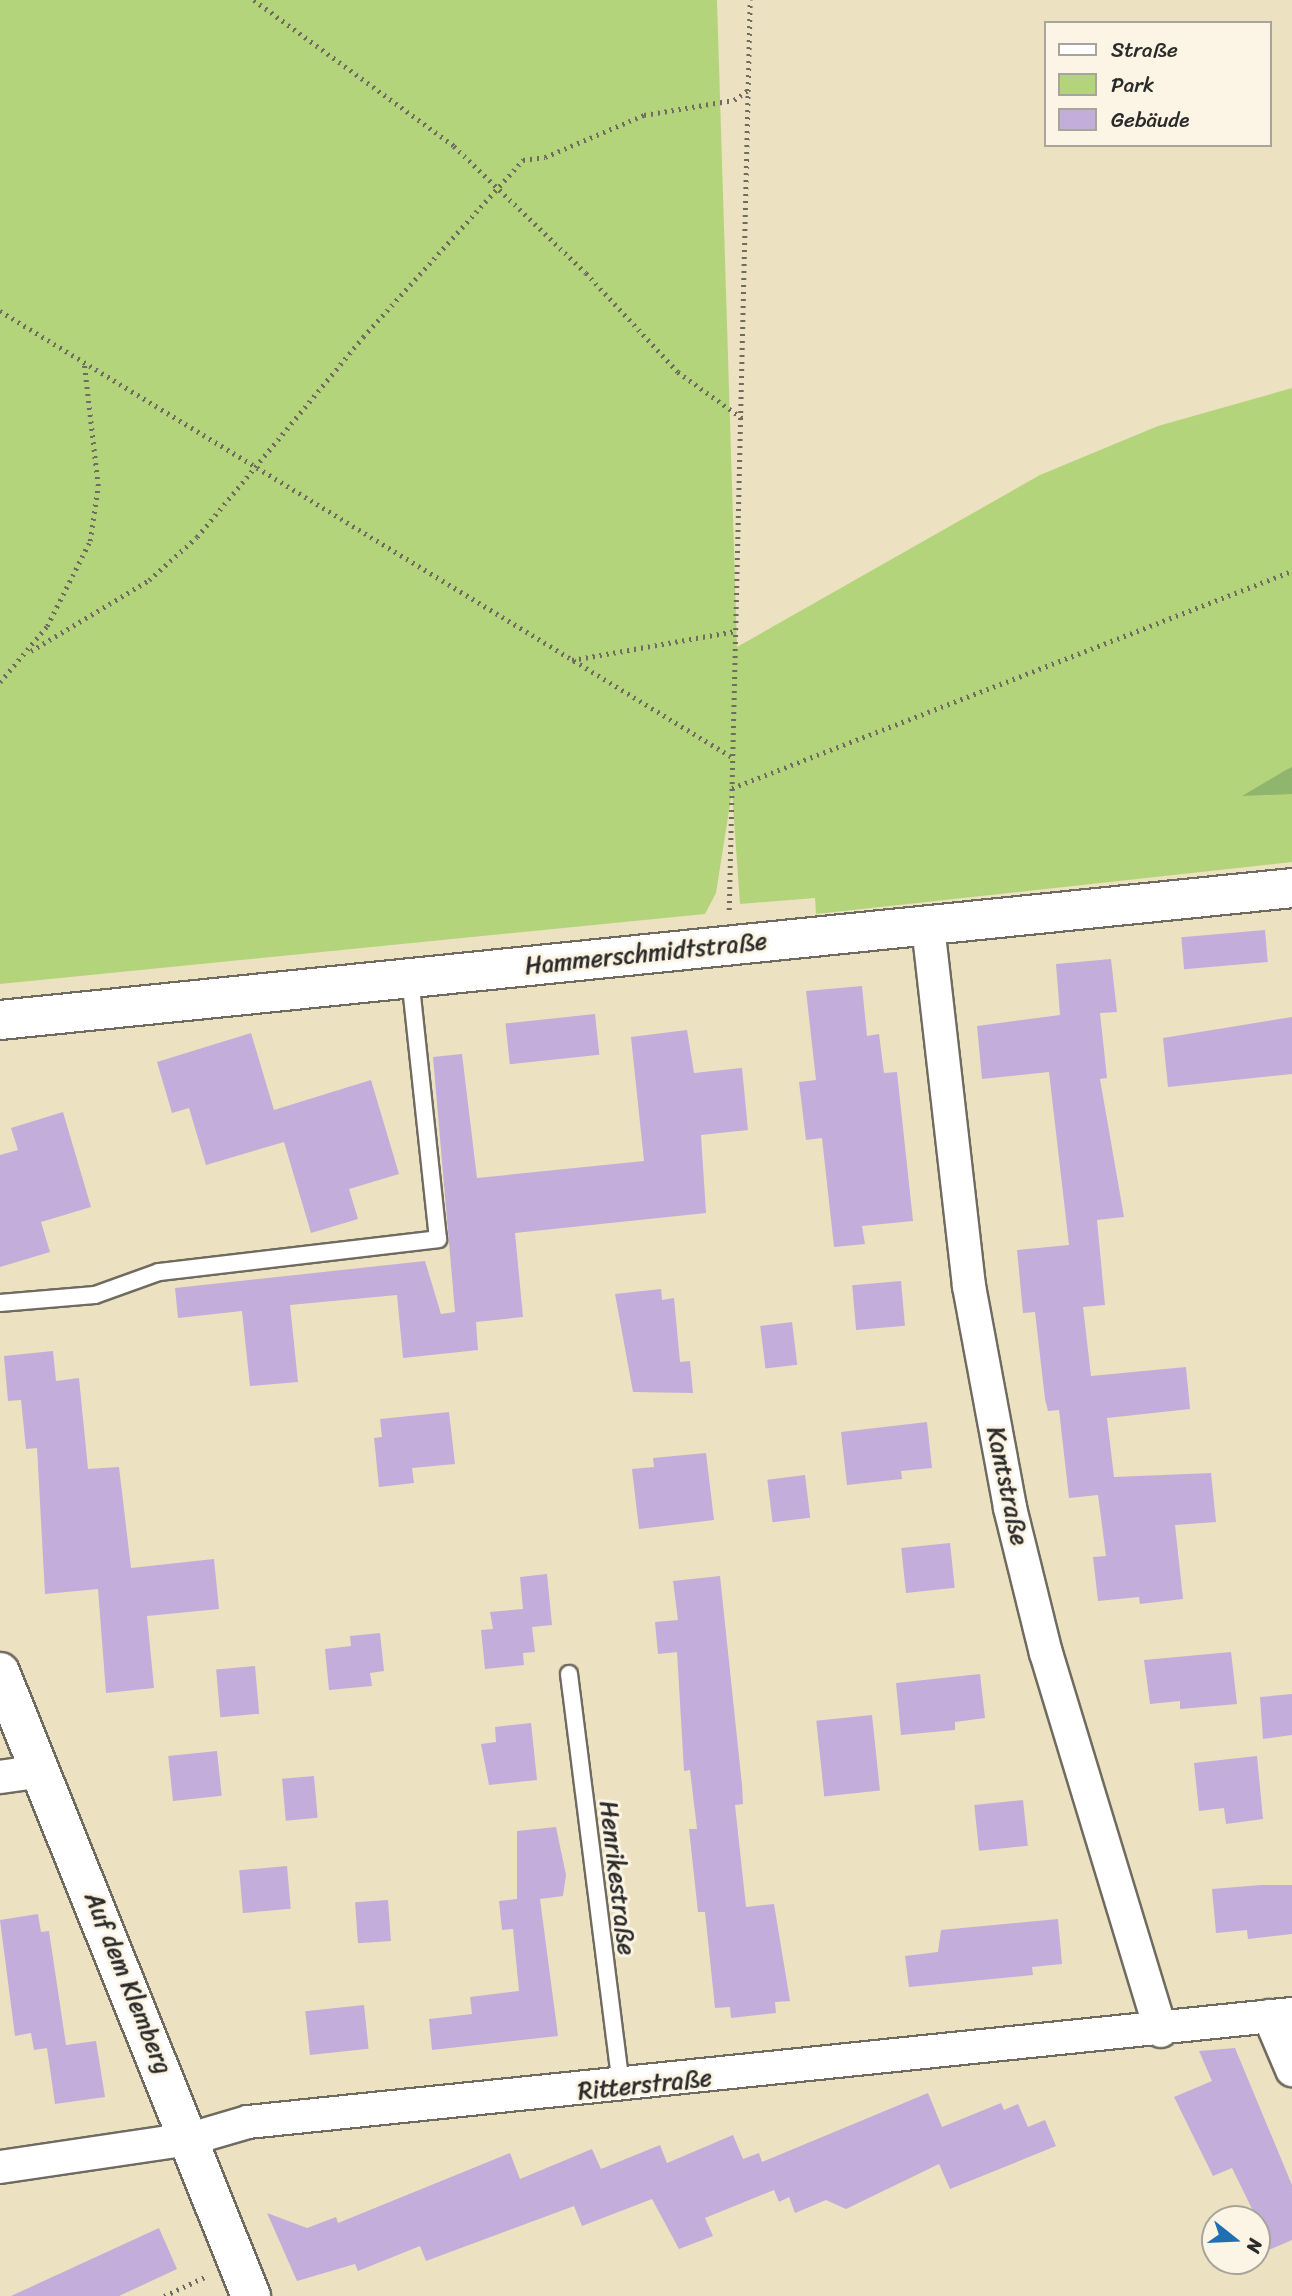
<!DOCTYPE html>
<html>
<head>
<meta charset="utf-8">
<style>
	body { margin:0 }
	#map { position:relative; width:1292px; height:2296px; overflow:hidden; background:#ece2c1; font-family:Sriracha,sans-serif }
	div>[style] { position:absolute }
	.green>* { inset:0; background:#b4d47c }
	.forest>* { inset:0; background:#8fb66c }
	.building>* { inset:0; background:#c3adda; transform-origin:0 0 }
	.path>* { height:4.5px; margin-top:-2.25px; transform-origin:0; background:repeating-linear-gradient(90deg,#6f6b60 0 2px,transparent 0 7px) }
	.roads { filter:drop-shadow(2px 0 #6f6b60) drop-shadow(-2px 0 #6f6b60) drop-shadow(0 2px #6f6b60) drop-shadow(0 -2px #6f6b60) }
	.service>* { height:16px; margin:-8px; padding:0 8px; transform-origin:8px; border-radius:8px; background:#fff }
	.minor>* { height:32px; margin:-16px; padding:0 16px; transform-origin:16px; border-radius:16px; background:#fff }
	.tertiary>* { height:38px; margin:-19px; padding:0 19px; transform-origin:19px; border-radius:19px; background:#fff }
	span { translate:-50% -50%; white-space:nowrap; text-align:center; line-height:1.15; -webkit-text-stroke:6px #fcf5e5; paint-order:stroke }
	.street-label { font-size:24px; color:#2b2b2b }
	.legend { position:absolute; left:1044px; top:21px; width:228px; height:126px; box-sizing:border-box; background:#fcf5e5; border:2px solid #a8a49b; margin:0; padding:9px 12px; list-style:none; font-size:21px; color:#2b2b2b }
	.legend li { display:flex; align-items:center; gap:14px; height:35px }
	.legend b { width:35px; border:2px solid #a8a49b }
	.north { position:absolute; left:1201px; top:2205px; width:70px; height:70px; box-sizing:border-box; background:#fcf5e5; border:2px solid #a8a49b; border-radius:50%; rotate:108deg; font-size:19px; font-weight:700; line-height:28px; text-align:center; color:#2b2b2b }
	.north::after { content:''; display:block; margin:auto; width:24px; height:32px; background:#1f6fb2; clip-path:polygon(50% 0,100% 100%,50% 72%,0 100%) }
</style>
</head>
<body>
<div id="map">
	<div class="green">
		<i style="clip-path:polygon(0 0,717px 0,737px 647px,1040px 475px,1158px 426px,1292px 388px,1292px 862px,816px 914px,815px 898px,740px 904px,732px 792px,716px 893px,705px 914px,0 984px)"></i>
	</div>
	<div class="forest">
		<i style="clip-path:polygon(1292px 767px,1292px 794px,1242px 796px,1286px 770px)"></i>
	</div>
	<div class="building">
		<i style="left:1265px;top:930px;width:32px;height:84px;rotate:85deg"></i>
		<i style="clip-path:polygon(1111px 959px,1117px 1012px,1100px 1013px,1107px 1078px,1100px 1079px,1124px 1217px,1097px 1220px,1105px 1305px,1083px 1307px,1091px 1376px,1186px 1367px,1190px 1409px,1107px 1418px,1114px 1477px,1211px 1473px,1216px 1522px,1175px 1525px,1183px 1599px,1140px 1604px,1139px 1597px,1098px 1601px,1093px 1557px,1106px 1556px,1098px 1495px,1069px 1498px,1059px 1410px,1048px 1411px,1045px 1399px,1035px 1312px,1023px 1313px,1017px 1250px,1069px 1245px,1049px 1072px,982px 1079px,977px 1026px,1060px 1015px,1056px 964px)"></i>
		<i style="clip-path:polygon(862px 986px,867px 1036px,879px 1034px,884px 1073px,897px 1072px,913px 1221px,862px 1226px,865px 1244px,834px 1247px,822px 1138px,806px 1140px,799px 1082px,816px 1080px,806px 991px)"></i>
		<i style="left:595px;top:1014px;width:41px;height:90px;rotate:84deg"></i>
		<i style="clip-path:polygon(1292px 1017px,1292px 1074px,1168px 1087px,1163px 1038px)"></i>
		<i style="clip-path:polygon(687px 1030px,694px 1073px,742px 1068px,748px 1130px,701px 1135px,706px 1213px,515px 1233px,523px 1317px,476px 1322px,478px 1350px,403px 1358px,397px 1295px,290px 1305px,298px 1382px,250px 1386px,242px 1311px,178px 1318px,175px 1288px,425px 1261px,441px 1314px,455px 1312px,433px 1057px,462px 1054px,477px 1178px,644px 1161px,631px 1037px)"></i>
		<i style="clip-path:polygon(251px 1033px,274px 1110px,371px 1080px,399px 1174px,349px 1189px,358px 1219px,311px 1233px,284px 1142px,206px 1165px,189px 1108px,172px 1113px,157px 1062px)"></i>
		<i style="clip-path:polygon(63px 1112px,91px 1207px,41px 1222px,50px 1252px,0 1267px,0 1155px,18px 1150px,11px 1128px)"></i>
		<i style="left:901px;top:1281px;width:45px;height:49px;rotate:85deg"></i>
		<i style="clip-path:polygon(661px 1289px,662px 1300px,674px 1298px,680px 1362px,690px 1361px,693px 1393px,633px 1392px,615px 1294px)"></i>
		<i style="left:792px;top:1322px;width:43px;height:32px;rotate:83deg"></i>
		<i style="clip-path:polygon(53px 1351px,56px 1381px,79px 1378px,88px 1469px,119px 1467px,131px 1568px,214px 1559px,219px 1609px,147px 1616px,154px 1688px,106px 1693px,98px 1589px,45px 1594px,37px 1448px,26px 1449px,21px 1400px,8px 1401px,4px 1356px)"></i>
		<i style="clip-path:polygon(449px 1412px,455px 1464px,412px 1468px,414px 1483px,379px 1487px,374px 1438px,382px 1437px,380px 1419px)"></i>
		<i style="clip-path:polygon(927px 1422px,932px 1468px,901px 1471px,902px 1479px,847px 1485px,841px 1432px)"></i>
		<i style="clip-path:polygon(706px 1453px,714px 1520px,639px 1529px,632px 1469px,654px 1467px,653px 1458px)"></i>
		<i style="left:805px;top:1475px;width:43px;height:38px;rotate:83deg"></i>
		<i style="left:950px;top:1543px;width:45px;height:49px;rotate:84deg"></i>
		<i style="clip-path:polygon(547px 1574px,552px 1625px,532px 1627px,535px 1652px,523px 1653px,524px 1665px,485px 1669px,481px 1630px,493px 1629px,490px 1612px,523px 1609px,520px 1577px)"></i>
		<i style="clip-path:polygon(720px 1576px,742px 1785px,743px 1804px,735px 1805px,746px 1907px,774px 1904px,790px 2001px,775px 2002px,776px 2013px,731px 2018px,730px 2007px,715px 2008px,705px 1912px,698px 1912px,689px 1829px,697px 1829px,690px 1770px,684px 1771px,677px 1652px,658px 1654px,655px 1622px,678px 1620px,673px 1581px)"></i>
		<i style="clip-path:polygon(380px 1633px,384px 1671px,370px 1673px,372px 1686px,329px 1690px,325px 1649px,351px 1646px,350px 1636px)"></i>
		<i style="clip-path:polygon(1231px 1652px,1237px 1704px,1180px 1709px,1180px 1701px,1150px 1704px,1144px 1660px)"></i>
		<i style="left:255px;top:1666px;width:48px;height:39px;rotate:85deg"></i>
		<i style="clip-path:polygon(980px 1674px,985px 1718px,955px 1722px,955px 1730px,901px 1735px,896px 1683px)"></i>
		<i style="clip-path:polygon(1292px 1694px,1292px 1735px,1263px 1739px,1260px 1697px)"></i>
		<i style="left:872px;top:1715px;width:76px;height:56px;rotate:84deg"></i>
		<i style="clip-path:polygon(531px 1723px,537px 1780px,489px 1785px,481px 1744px,496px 1742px,495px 1727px)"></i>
		<i style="left:217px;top:1751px;width:45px;height:49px;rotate:84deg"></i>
		<i style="clip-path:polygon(1257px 1756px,1263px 1819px,1226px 1824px,1224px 1808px,1199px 1811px,1194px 1763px)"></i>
		<i style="left:314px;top:1776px;width:42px;height:32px;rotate:85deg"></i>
		<i style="left:1023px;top:1800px;width:46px;height:49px;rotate:84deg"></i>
		<i style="clip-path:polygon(556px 1827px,566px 1875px,563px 1896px,540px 1899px,558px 2036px,432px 2050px,429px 2019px,472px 2014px,470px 1997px,519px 1991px,513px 1929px,502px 1930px,499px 1901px,517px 1899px,517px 1831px)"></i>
		<i style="left:287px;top:1866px;width:43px;height:48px;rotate:85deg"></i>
		<i style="clip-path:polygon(1261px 1885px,1292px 1885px,1292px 1934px,1248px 1939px,1247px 1930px,1216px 1933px,1212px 1889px)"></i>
		<i style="left:388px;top:1900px;width:41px;height:33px;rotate:86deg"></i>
		<i style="clip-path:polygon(38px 1914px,41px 1932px,49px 1931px,66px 2045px,96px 2041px,105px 2097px,55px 2104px,47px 2048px,34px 2050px,31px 2033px,15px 2036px,0 1920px)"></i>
		<i style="clip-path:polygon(1058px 1919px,1062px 1964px,1032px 1967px,1033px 1975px,909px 1987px,905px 1956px,938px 1952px,941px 1930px)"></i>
		<i style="left:364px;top:2005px;width:44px;height:59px;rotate:84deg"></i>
		<i style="clip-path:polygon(1235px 2048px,1292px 2185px,1292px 2240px,1257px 2255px,1257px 2219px,1232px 2168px,1213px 2176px,1174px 2097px,1212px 2081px,1199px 2051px)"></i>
		<i style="clip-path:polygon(928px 2093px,942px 2127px,1001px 2103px,1004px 2110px,1018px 2104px,1028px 2127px,1045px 2120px,1056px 2146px,950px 2189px,939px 2164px,846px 2209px,826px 2200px,795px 2213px,789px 2197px,779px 2202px,774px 2190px,705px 2218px,713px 2236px,679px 2249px,652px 2199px,582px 2226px,574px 2206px,426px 2261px,420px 2246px,358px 2271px,355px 2264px,297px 2281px,267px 2213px,307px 2228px,336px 2217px,338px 2223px,510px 2153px,520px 2179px,592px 2149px,601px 2169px,660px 2145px,667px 2163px,733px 2135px,743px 2159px,759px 2153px,762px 2162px)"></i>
		<i style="clip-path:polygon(159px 2228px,177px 2269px,119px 2296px,11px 2296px)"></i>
	</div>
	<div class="path">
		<i style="left:254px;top:0;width:248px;rotate:36.1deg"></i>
		<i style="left:454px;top:146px;width:183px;rotate:43.9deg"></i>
		<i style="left:586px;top:273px;width:135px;rotate:47.1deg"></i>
		<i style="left:678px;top:372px;width:79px;rotate:35.7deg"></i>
		<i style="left:0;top:311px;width:857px;rotate:31.35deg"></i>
		<i style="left:31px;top:651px;width:138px;rotate:-31deg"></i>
		<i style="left:149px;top:580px;width:64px;rotate:-41.9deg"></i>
		<i style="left:197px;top:537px;width:260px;rotate:-50.3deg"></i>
		<i style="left:363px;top:337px;width:239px;rotate:-47.9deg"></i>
		<i style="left:523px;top:160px;width:22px;rotate:-8deg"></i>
		<i style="left:545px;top:157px;width:108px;rotate:-23deg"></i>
		<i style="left:644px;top:115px;width:91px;rotate:-9.5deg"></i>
		<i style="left:734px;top:100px;width:16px;rotate:-35deg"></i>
		<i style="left:572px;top:660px;width:168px;rotate:-10deg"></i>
		<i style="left:0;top:682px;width:73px;rotate:-50deg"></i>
		<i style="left:47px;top:626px;width:95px;rotate:-63.2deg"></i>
		<i style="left:90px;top:541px;width:56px;rotate:-81.7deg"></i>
		<i style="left:98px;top:486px;width:124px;rotate:-96.5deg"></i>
		<i style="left:732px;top:788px;width:601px;rotate:-21.18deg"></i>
		<i style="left:729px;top:910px;width:910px;rotate:-88.68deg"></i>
		<i style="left:164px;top:2296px;width:45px;rotate:-24.9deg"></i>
	</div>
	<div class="roads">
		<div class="service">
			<i style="left:0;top:1303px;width:95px;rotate:-4.8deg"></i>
			<i style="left:95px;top:1295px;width:68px;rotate:-19.8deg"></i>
			<i style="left:159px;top:1272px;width:281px;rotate:-6.7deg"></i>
			<i style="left:438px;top:1239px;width:262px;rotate:-96.1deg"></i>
			<i style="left:569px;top:1674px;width:417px;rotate:82.8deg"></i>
		</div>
		<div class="minor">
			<i style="left:928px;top:926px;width:362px;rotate:83.5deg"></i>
			<i style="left:969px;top:1286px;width:226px;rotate:79.5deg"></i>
			<i style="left:1010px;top:1508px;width:149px;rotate:76.1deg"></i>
			<i style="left:1046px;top:1653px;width:395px;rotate:73.1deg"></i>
			<i style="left:0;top:1777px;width:42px;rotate:-8.1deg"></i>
			<i style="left:1269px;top:2016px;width:59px;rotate:66.9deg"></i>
			<i style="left:0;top:2167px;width:192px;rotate:-8.4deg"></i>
			<i style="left:190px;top:2139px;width:60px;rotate:-16.3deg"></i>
			<i style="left:248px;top:2122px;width:1050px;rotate:-5.91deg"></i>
		</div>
		<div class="tertiary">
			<i style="left:0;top:1020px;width:1299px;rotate:-5.83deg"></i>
			<i style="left:0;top:1672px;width:673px;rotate:68.09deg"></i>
		</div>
	</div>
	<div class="street-label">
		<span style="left:646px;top:954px;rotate:-6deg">Hammerschmidtstraße</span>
		<span style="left:1007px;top:1486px;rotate:78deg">Kantstraße</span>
		<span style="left:617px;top:1878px;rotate:83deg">Henrikestraße</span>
		<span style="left:128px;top:1983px;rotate:68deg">Auf dem Klemberg</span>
		<span style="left:645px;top:2085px;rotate:-6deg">Ritterstraße</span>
	</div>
	<ul class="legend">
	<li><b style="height:9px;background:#fff"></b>Straße</li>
	<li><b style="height:19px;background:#b4d47c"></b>Park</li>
	<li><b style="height:19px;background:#c3adda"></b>Gebäude</li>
	</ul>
	<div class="north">N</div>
</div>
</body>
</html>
